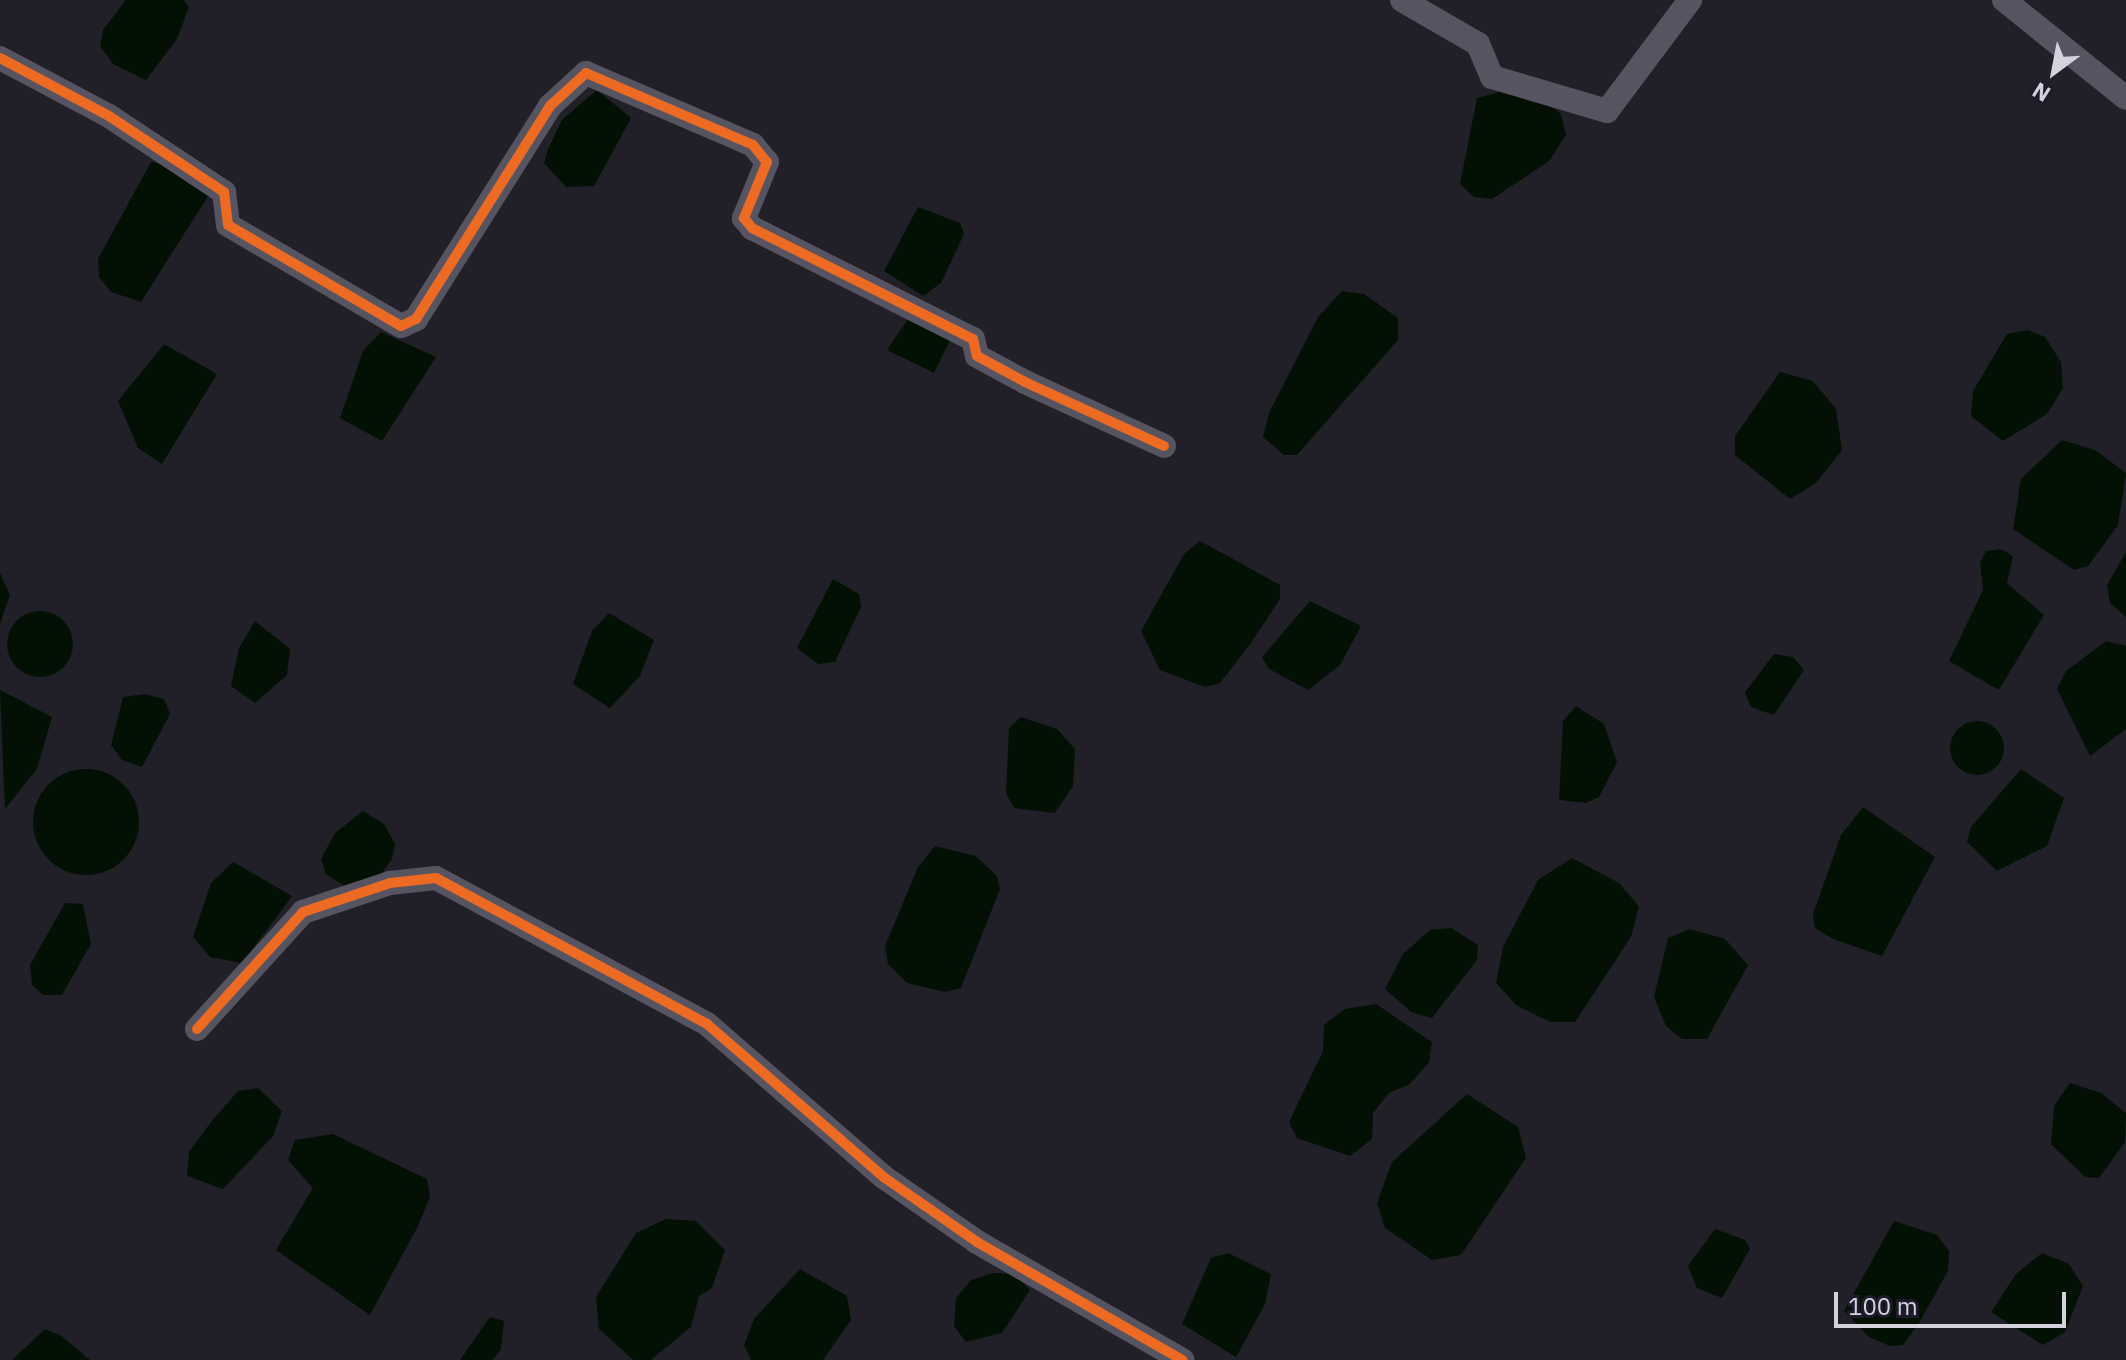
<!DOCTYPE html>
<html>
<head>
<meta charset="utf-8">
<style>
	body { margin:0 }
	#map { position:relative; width:2126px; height:1360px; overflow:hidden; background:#212028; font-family:"IBM Plex Sans",sans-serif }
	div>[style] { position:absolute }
	.water>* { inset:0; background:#031104 }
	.round { border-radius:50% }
	.minor>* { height:24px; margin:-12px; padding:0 12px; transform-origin:12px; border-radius:12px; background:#575462 }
	.cycleway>* { height:10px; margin:-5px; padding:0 5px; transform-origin:5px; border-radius:5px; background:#ed6a23 }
	span { translate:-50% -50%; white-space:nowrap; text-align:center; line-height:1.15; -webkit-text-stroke:6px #1e1c2c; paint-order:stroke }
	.north { position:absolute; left:2014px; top:32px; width:80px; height:80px; -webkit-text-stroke:6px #1e1c2c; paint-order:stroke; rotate:212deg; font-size:22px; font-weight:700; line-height:32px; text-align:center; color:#d3d2dd }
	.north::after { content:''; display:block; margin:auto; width:28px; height:36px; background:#d3d2dd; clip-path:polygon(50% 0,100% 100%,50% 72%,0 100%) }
	.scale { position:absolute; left:1834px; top:1292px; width:232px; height:36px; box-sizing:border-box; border:4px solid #d3d2dd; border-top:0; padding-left:10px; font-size:24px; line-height:28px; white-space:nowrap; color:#d3d2dd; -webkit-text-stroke:6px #1e1c2c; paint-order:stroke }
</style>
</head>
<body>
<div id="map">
	<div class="water">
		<i style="clip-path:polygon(126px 0,184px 0,189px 7px,177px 39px,146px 80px,113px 64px,100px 46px,103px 30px)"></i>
		<i style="clip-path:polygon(1511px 89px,1538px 96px,1561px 114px,1566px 135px,1549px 161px,1492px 199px,1474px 197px,1460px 184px,1477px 98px)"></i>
		<i style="clip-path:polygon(597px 90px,631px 118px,594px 186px,566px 187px,544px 163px,548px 149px,562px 120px)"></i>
		<i style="clip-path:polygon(151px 162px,172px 166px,210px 193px,141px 302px,111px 292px,99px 277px,98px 259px)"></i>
		<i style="clip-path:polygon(918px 207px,960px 223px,964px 234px,941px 283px,923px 296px,884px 271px)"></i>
		<i style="clip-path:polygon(1342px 291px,1364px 294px,1398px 318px,1398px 340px,1297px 455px,1284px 455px,1263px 437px,1269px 413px,1318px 317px)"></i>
		<i style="clip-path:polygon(909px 317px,952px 336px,934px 373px,887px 350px)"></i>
		<i style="clip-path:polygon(2028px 330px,2045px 337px,2061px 362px,2063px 388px,2047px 414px,2003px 441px,1971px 416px,1973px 391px,2007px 334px)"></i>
		<i style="clip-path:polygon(381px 332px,436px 357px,382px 441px,340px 418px,363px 351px)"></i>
		<i style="clip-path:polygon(164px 344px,217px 374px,162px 464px,138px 448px,118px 401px)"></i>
		<i style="clip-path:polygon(1780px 372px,1813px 381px,1836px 409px,1842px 450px,1816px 483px,1790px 499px,1735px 455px,1735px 436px)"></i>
		<i style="clip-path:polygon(2062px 440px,2095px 450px,2126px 473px,2118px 525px,2088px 566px,2074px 570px,2013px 529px,2021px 479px)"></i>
		<i style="clip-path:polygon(1200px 541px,1280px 585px,1280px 599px,1251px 643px,1220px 683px,1205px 687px,1160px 670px,1141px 631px,1184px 554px)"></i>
		<i style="clip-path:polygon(2001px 549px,2013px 556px,2007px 583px,2044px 615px,1999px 690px,1949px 661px,1983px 590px,1980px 563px,1986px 551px)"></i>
		<i style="clip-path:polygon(2126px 552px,2126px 617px,2110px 603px,2107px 585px)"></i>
		<i style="clip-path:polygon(0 573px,10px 595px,0 624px)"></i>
		<i style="clip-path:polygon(833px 579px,859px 594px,861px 607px,835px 662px,818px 664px,797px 648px)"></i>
		<i style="clip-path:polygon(1310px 601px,1361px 626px,1340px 665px,1308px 690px,1269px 669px,1262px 657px)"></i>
		<i class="round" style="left:7px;top:611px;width:66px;height:66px"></i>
		<i style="clip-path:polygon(609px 613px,654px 640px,640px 676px,610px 708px,573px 684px,592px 631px)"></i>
		<i style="clip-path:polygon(255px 621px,290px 649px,287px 675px,255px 703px,231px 686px,239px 648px)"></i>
		<i style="clip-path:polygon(2106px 641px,2126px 646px,2126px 729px,2090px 756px,2057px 689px,2066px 671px)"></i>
		<i style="clip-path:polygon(1774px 654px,1793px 657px,1804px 670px,1774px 715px,1751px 707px,1745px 692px)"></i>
		<i style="clip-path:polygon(0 690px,52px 717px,37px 769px,5px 809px)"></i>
		<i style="clip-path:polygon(145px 694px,164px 699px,170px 714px,142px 767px,122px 760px,111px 745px,123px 697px)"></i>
		<i style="clip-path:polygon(1576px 706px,1604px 724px,1617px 762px,1599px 797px,1586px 803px,1559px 800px,1563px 721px)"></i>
		<i style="clip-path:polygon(1021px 717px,1057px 729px,1075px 749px,1073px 786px,1055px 813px,1014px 808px,1006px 793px,1009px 728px)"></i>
		<i class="round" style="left:1950px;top:721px;width:54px;height:54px"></i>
		<i class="round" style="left:33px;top:769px;width:106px;height:106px"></i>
		<i style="clip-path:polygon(2021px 769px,2064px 798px,2047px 846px,1997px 871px,1967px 842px,1971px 827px)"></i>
		<i style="clip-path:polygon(1863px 807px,1935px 857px,1882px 956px,1833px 939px,1815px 928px,1813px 914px,1841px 835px)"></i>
		<i style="clip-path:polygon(363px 811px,384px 824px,395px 844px,392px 859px,380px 876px,346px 887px,326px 874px,321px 859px,335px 833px)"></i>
		<i style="clip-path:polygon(935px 846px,976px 856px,997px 876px,1000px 889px,961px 988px,945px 992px,907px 983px,888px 964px,885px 946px,918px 867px)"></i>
		<i style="clip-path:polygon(1572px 858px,1619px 883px,1639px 906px,1631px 937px,1575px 1022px,1550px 1022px,1516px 1005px,1496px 983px,1503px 947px,1538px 880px)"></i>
		<i style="clip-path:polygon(233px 862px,292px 896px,242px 963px,210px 957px,193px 937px,211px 883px)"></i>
		<i style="clip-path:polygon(65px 903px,83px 904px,91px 944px,62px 995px,43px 995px,32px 985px,30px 965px)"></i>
		<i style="clip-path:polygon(1451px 928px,1478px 945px,1477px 960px,1432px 1018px,1411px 1012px,1385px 989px,1403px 954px,1430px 930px)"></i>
		<i style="clip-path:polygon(1690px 929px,1725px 939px,1748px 965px,1707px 1039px,1682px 1039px,1666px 1026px,1654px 997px,1668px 938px)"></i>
		<i style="clip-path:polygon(1376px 1004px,1432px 1042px,1429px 1062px,1410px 1084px,1389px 1093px,1373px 1113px,1372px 1139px,1350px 1156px,1297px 1138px,1289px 1122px,1323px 1051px,1324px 1025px,1345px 1009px)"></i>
		<i style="clip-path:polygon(2070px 1083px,2101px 1093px,2126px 1113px,2125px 1142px,2099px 1178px,2085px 1177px,2051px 1144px,2054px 1106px)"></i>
		<i style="clip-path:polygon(258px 1088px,282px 1111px,273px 1136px,223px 1189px,187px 1176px,189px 1152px,211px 1122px,238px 1091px)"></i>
		<i style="clip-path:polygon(1467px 1094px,1518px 1127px,1526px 1158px,1461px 1255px,1432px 1260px,1385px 1228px,1377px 1203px,1392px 1162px)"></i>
		<i style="clip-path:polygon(333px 1134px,427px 1179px,430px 1197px,418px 1226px,370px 1315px,276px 1250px,313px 1188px,288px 1160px,295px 1140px)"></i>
		<i style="clip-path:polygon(666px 1219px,696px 1221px,725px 1250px,712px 1288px,699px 1296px,691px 1327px,651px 1360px,633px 1360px,599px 1329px,596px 1297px,636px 1233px)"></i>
		<i style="clip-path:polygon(1894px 1221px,1937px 1235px,1949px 1251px,1948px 1271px,1919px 1323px,1903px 1345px,1890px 1346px,1869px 1337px,1844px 1311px)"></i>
		<i style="clip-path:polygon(1715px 1229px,1745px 1240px,1750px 1249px,1722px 1298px,1697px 1288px,1688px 1266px)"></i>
		<i style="clip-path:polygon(1228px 1253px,1271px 1274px,1265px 1304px,1236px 1357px,1182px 1324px,1211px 1258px)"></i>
		<i style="clip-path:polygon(2042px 1253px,2069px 1264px,2083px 1286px,2065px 1332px,2043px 1345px,1991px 1312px,2016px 1274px)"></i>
		<i style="clip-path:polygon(800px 1269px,847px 1296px,851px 1320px,823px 1360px,751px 1360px,744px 1345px,754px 1319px)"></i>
		<i style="clip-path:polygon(993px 1273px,1014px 1274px,1030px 1290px,1002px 1333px,966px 1342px,954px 1326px,956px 1298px,971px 1280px)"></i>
		<i style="clip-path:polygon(490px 1317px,504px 1321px,501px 1349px,493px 1360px,460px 1360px)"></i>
		<i style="clip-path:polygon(45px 1329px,60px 1335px,90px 1360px,12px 1360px)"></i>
	</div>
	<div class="minor">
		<i style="left:1402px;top:0;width:88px;rotate:30.1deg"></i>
		<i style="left:1478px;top:44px;width:36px;rotate:67deg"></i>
		<i style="left:1492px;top:77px;width:120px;rotate:16.5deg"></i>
		<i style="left:1607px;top:111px;width:139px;rotate:-53.2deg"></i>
		<i style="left:2004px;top:0;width:156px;rotate:38.8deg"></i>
		<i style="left:0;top:58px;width:123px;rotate:28deg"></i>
		<i style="left:109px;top:116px;width:138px;rotate:33.5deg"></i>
		<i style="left:224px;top:192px;width:33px;rotate:83deg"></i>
		<i style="left:228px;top:225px;width:200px;rotate:30.3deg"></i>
		<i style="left:401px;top:326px;width:17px;rotate:-25deg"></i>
		<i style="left:416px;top:319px;width:252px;rotate:-57.8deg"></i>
		<i style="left:550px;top:106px;width:49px;rotate:-42.5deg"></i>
		<i style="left:586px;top:73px;width:182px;rotate:23.3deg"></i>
		<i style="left:753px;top:145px;width:22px;rotate:51deg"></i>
		<i style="left:767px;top:162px;width:61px;rotate:112.3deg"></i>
		<i style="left:744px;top:218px;width:13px;rotate:51deg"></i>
		<i style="left:752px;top:228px;width:247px;rotate:26.7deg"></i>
		<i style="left:973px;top:339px;width:17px;rotate:77deg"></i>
		<i style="left:977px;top:356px;width:55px;rotate:28.4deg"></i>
		<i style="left:1025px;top:382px;width:153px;rotate:24.7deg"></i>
		<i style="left:197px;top:1029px;width:158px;rotate:-47.8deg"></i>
		<i style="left:303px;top:912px;width:92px;rotate:-18.4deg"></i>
		<i style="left:390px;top:883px;width:46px;rotate:-6.2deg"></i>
		<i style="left:436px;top:878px;width:308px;rotate:28.3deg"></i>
		<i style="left:707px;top:1024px;width:235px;rotate:40.9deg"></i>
		<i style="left:885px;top:1178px;width:112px;rotate:34.8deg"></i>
		<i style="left:977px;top:1242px;width:237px;rotate:29.9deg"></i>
	</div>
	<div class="cycleway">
		<i style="left:0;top:58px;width:123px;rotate:28deg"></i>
		<i style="left:109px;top:116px;width:138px;rotate:33.5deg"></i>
		<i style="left:224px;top:192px;width:33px;rotate:83deg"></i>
		<i style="left:228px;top:225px;width:200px;rotate:30.3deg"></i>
		<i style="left:401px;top:326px;width:17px;rotate:-25deg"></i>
		<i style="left:416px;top:319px;width:252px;rotate:-57.8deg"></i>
		<i style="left:550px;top:106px;width:49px;rotate:-42.5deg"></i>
		<i style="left:586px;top:73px;width:182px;rotate:23.3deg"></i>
		<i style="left:753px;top:145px;width:22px;rotate:51deg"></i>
		<i style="left:767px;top:162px;width:61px;rotate:112.3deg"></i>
		<i style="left:744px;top:218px;width:13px;rotate:51deg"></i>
		<i style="left:752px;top:228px;width:247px;rotate:26.7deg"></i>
		<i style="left:973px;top:339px;width:17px;rotate:77deg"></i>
		<i style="left:977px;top:356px;width:55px;rotate:28.4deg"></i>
		<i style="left:1025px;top:382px;width:153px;rotate:24.7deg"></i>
		<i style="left:197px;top:1029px;width:158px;rotate:-47.8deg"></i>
		<i style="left:303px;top:912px;width:92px;rotate:-18.4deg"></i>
		<i style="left:390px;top:883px;width:46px;rotate:-6.2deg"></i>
		<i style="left:436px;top:878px;width:308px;rotate:28.3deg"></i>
		<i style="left:707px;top:1024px;width:235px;rotate:40.9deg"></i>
		<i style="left:885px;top:1178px;width:112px;rotate:34.8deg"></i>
		<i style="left:977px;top:1242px;width:237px;rotate:29.9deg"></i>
	</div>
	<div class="north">N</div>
	<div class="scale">100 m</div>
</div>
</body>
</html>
